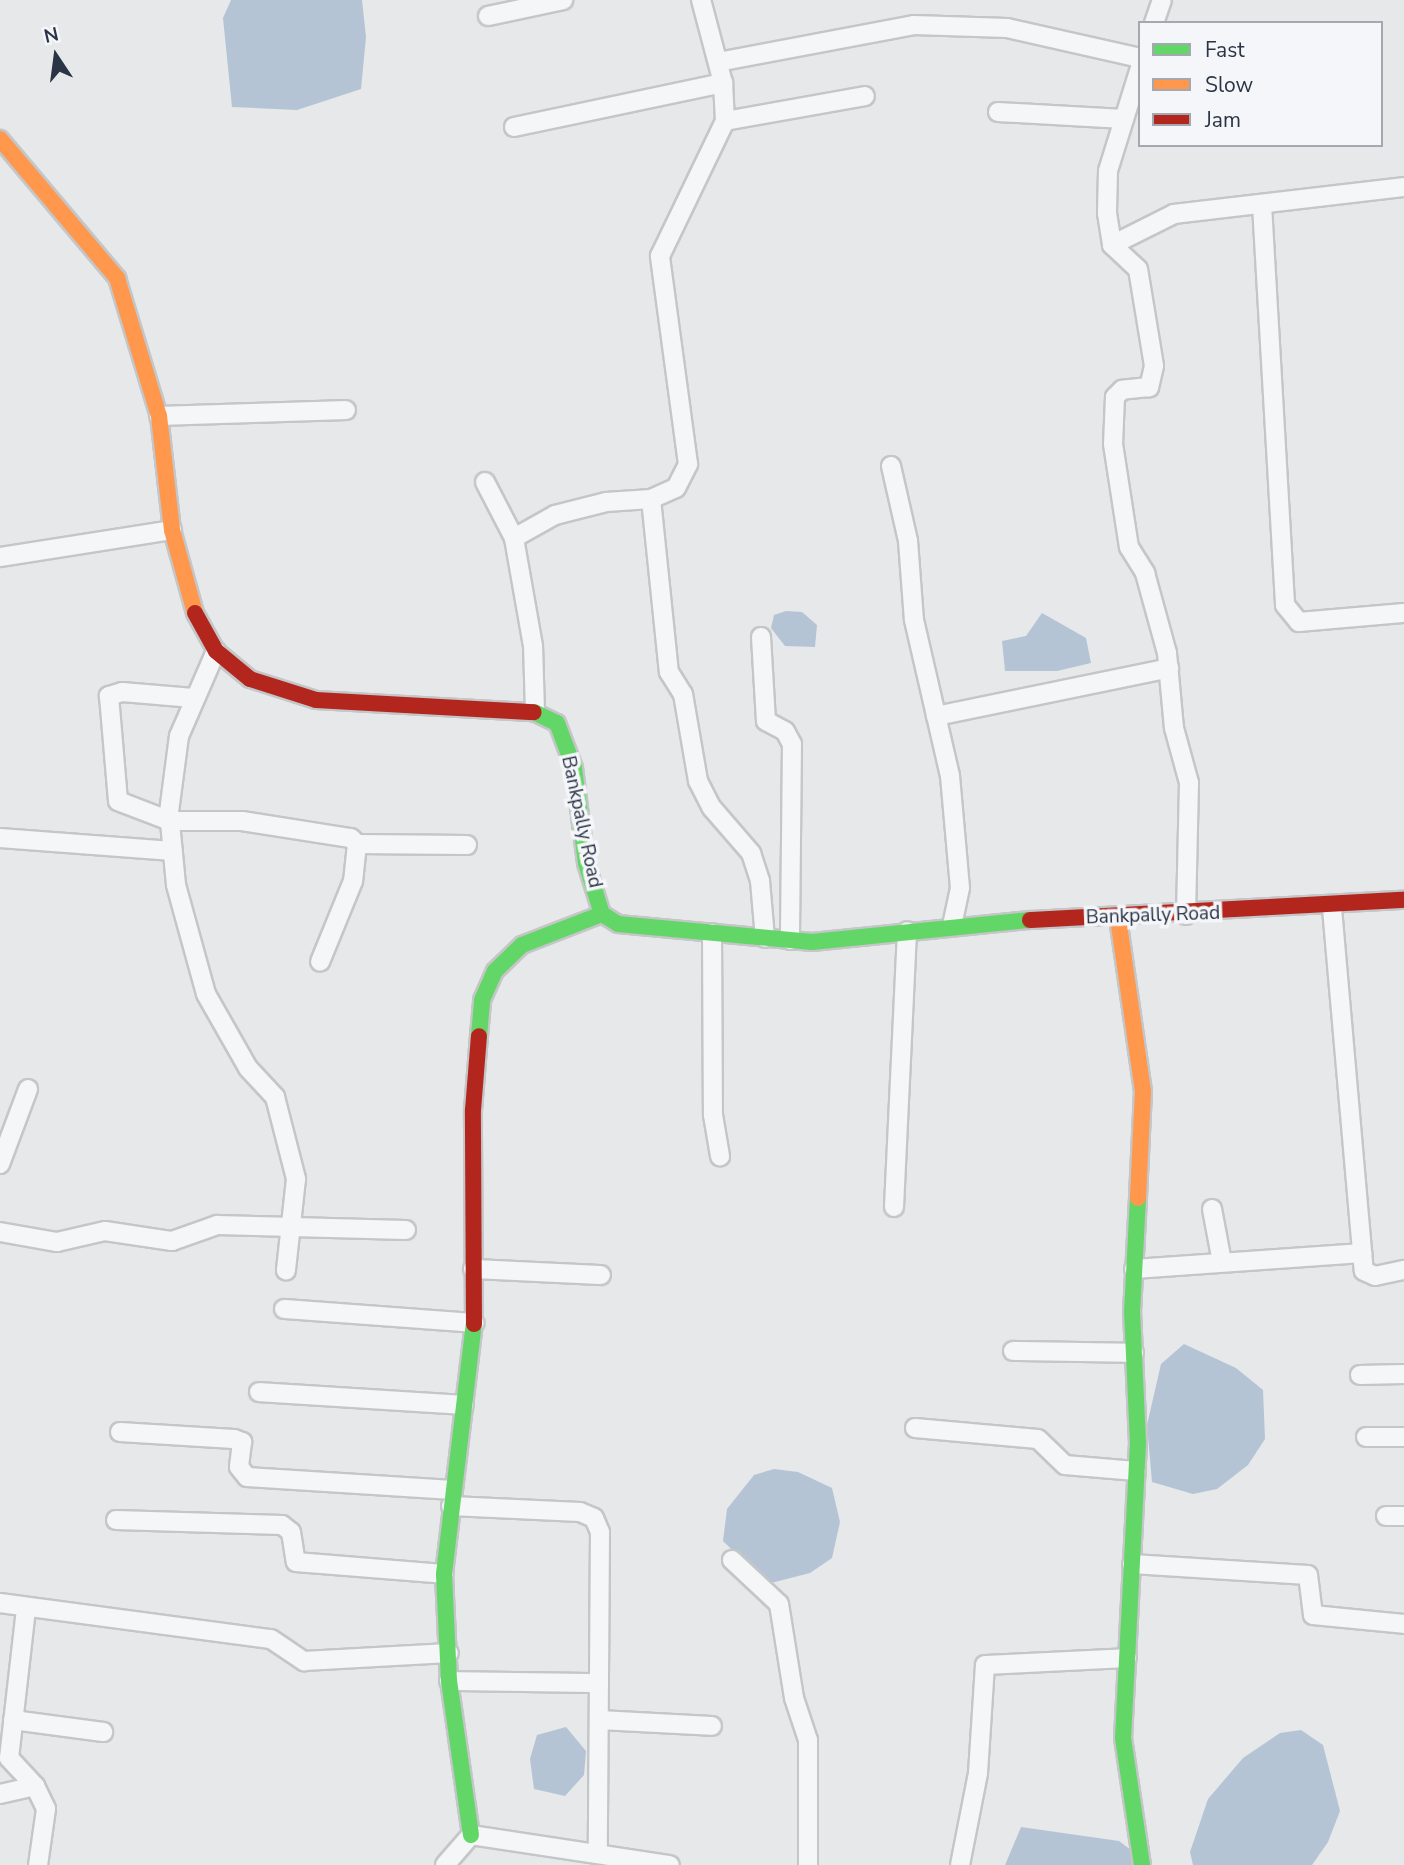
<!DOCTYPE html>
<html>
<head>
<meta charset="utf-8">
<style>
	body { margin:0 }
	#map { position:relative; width:1404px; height:1865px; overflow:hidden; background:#e6e8ea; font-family:"Nunito Sans",sans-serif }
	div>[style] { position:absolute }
	.water>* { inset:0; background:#b4c4d5 }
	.roads { filter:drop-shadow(2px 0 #c4c6c8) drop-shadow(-2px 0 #c4c6c8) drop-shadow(0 2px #c4c6c8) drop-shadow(0 -2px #c4c6c8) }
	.street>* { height:18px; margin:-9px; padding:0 9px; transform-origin:9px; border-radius:9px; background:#f5f6f7 }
	.fast>* { height:16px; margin:-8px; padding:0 8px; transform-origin:8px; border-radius:8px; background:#63d668 }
	.slow>* { height:16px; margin:-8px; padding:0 8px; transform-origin:8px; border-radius:8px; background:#ff974d }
	.jam>* { height:16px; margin:-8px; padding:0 8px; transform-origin:8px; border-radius:8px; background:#b3261e }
	span { translate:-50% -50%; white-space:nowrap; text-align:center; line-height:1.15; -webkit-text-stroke:7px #f4f6f9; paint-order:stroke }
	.street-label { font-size:19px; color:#2b3445 }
	.legend { position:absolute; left:1138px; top:21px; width:245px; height:126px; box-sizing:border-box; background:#f4f6f9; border:2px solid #a4a8b1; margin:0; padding:9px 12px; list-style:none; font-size:21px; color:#2b3445 }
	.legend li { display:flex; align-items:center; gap:14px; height:35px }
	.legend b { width:35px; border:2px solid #a4a8b1 }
	.north { position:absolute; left:21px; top:21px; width:70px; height:70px; -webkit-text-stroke:5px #f4f6f9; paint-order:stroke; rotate:347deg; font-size:19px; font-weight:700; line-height:28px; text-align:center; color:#2b3445 }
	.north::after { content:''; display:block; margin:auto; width:24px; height:32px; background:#2b3445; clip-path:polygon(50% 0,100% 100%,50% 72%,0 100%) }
</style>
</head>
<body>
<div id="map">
	<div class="water">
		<i style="clip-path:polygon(231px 0,362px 0,366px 37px,361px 89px,297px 110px,232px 107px,223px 18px)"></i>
		<i style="clip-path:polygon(786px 611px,802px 612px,817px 625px,815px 647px,785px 646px,771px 628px,774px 615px)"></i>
		<i style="clip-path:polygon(1042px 613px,1086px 638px,1091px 663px,1057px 671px,1005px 671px,1002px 641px,1026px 636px)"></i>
		<i style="clip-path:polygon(1184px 1344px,1236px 1368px,1263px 1390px,1265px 1439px,1248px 1465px,1217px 1489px,1193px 1494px,1152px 1482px,1147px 1425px,1161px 1364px)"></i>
		<i style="clip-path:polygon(774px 1469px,798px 1472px,832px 1488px,840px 1522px,832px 1558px,810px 1573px,767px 1584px,723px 1541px,727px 1509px,754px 1475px)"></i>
		<i style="clip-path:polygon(566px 1727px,586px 1751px,584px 1775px,565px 1796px,534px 1789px,530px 1759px,537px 1735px)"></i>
		<i style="clip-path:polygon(1301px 1730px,1323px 1745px,1340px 1811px,1328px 1842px,1312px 1865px,1193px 1865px,1190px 1852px,1208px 1799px,1243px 1758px,1280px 1733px)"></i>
		<i style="clip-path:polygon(1021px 1827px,1119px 1841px,1135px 1853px,1137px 1865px,1005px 1865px)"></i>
	</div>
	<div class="roads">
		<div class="street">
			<i style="left:488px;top:16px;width:77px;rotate:-12deg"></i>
			<i style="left:1154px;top:23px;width:24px;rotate:-71deg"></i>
			<i style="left:718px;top:62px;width:199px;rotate:-10.7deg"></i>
			<i style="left:914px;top:25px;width:93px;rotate:1.8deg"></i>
			<i style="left:1007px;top:28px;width:136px;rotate:12.7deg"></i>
			<i style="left:1140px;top:68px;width:108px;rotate:107.3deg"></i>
			<i style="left:1108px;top:171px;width:42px;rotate:91.4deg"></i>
			<i style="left:1107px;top:213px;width:32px;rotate:81deg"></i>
			<i style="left:1112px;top:245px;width:35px;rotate:43deg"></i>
			<i style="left:1138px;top:269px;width:98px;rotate:80.6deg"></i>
			<i style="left:1154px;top:366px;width:22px;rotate:103deg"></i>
			<i style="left:1149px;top:387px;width:27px;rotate:174deg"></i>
			<i style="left:1122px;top:390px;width:10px;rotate:135deg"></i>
			<i style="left:1115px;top:397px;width:47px;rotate:92.4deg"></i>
			<i style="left:1113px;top:444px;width:104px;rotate:81.2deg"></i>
			<i style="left:1129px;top:547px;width:31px;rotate:58deg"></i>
			<i style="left:1145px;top:573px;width:83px;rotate:74.6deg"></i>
			<i style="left:1167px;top:653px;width:75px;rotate:84.7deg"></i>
			<i style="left:1174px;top:728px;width:57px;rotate:74.7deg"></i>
			<i style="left:1189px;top:783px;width:132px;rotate:91.3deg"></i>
			<i style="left:998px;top:112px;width:126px;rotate:3.2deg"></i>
			<i style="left:725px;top:121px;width:142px;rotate:-10.1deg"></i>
			<i style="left:514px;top:127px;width:214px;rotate:-11.9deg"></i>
			<i style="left:1262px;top:205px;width:401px;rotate:86.7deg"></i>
			<i style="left:1285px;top:605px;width:22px;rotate:51deg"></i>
			<i style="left:1299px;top:622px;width:105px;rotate:-4.9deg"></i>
			<i style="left:1112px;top:245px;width:69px;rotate:-26.6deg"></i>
			<i style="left:1174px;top:214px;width:232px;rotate:-6.7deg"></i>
			<i style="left:159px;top:416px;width:187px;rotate:-1.8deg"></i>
			<i style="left:891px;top:466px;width:77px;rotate:77.2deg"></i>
			<i style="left:908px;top:541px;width:79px;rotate:85.7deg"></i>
			<i style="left:914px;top:620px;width:160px;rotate:77deg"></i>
			<i style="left:950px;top:776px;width:112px;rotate:84.9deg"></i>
			<i style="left:960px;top:888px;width:39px;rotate:102deg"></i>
			<i style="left:485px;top:482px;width:63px;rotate:62.6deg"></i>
			<i style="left:651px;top:499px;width:174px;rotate:84.1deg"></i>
			<i style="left:669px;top:672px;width:26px;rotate:58deg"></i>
			<i style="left:683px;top:694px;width:88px;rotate:80.2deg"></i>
			<i style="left:698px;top:781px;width:30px;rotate:63deg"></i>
			<i style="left:712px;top:808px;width:60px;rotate:49.1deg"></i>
			<i style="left:751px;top:853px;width:29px;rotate:72deg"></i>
			<i style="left:760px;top:881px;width:57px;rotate:85deg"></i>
			<i style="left:0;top:557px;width:174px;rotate:-8.9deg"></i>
			<i style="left:761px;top:637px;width:84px;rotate:86.6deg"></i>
			<i style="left:766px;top:721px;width:21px;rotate:28deg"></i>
			<i style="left:785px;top:731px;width:15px;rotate:62deg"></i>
			<i style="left:792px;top:744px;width:196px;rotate:90.6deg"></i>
			<i style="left:216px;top:651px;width:93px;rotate:113.5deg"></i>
			<i style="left:179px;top:736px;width:77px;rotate:97.5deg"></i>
			<i style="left:169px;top:812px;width:73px;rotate:84.5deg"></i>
			<i style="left:176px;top:885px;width:113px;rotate:74.6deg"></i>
			<i style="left:206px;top:994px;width:85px;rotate:60.4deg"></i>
			<i style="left:248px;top:1068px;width:40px;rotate:47deg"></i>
			<i style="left:275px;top:1097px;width:85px;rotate:75.6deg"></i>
			<i style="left:296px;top:1179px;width:92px;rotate:96.3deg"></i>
			<i style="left:193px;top:698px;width:71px;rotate:-175.2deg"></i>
			<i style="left:122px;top:692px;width:14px;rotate:163deg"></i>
			<i style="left:109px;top:696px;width:105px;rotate:85.1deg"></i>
			<i style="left:118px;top:801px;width:56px;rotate:21deg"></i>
			<i style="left:170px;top:821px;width:72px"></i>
			<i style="left:242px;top:821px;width:110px;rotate:8.9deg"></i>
			<i style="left:351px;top:838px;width:8px;rotate:45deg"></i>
			<i style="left:357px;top:844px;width:37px;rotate:96deg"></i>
			<i style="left:353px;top:881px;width:87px;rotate:112.2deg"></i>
			<i style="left:535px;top:712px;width:66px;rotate:-91.7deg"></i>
			<i style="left:533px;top:646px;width:110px;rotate:-100deg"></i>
			<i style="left:514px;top:538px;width:47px;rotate:-29.3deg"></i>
			<i style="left:555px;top:515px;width:53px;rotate:-14.3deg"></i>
			<i style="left:606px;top:502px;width:45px;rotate:-3.8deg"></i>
			<i style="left:651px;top:499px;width:27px;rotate:-24deg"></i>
			<i style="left:676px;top:488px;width:27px;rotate:-63deg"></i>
			<i style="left:688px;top:464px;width:210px;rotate:-97.7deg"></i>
			<i style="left:660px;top:256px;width:150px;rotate:-64.3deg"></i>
			<i style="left:725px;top:121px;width:38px;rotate:-93deg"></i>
			<i style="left:723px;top:83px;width:86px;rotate:-104.8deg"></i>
			<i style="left:936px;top:716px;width:238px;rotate:-11.6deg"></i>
			<i style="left:0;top:838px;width:173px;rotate:4.3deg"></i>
			<i style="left:357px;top:844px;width:110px;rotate:0.5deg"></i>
			<i style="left:1332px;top:908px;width:364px;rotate:85deg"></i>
			<i style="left:1364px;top:1271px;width:12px;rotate:24deg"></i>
			<i style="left:1375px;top:1276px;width:30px;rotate:-12deg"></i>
			<i style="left:712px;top:933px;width:182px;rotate:89.7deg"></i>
			<i style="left:713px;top:1115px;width:42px;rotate:80.3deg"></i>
			<i style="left:0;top:1164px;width:80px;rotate:-69.5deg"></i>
			<i style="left:894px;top:1207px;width:276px;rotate:-87.3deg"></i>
			<i style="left:1212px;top:1209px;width:54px;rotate:79.3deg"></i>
			<i style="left:0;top:1232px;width:58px;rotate:10deg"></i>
			<i style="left:57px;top:1242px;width:49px;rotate:-12.9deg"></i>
			<i style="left:105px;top:1231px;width:68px;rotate:8.5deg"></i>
			<i style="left:172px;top:1241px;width:48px;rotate:-19.6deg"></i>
			<i style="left:217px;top:1225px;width:189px;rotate:1.5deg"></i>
			<i style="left:473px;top:1269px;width:128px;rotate:2.7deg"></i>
			<i style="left:1134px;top:1269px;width:229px;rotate:-4deg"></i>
			<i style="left:284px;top:1309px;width:191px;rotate:4.2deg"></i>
			<i style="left:1013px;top:1351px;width:121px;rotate:0.9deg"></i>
			<i style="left:1360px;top:1375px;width:44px;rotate:-1.3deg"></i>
			<i style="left:259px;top:1392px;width:205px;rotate:3.6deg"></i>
			<i style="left:915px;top:1428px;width:123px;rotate:5.1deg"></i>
			<i style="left:1038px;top:1439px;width:37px;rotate:44deg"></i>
			<i style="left:1065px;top:1465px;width:71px;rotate:4.8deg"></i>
			<i style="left:120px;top:1432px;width:114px;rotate:3.5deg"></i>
			<i style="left:234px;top:1439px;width:9px;rotate:21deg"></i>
			<i style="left:242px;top:1442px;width:25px;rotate:97deg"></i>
			<i style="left:239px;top:1467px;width:13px;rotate:51deg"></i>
			<i style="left:247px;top:1477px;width:206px;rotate:3.6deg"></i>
			<i style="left:1366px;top:1437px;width:38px"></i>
			<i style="left:451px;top:1506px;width:129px;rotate:2.7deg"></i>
			<i style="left:580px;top:1512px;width:15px;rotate:23deg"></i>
			<i style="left:594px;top:1518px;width:15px;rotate:67deg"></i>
			<i style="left:600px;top:1532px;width:321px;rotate:90.4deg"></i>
			<i style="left:1386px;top:1516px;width:18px"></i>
			<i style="left:116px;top:1520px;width:166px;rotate:1.7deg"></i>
			<i style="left:282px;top:1525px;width:11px;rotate:38deg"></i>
			<i style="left:291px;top:1532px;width:30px;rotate:81deg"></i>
			<i style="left:296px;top:1562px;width:148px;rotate:4.6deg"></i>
			<i style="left:732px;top:1560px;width:64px;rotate:43.1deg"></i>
			<i style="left:779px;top:1604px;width:95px;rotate:80.9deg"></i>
			<i style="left:794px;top:1698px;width:44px;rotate:71.6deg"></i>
			<i style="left:808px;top:1740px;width:125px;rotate:90deg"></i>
			<i style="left:1132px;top:1564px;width:176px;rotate:3.6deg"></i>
			<i style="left:1308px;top:1575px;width:40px;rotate:82.9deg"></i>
			<i style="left:1313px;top:1615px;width:91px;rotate:5.6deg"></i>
			<i style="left:0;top:1603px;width:273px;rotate:7.6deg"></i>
			<i style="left:271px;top:1639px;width:40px;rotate:34deg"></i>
			<i style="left:304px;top:1661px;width:145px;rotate:-3.2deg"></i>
			<i style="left:26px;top:1609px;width:150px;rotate:96.5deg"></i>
			<i style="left:9px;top:1758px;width:38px;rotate:47deg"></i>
			<i style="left:35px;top:1786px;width:25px;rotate:64deg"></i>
			<i style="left:46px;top:1809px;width:57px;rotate:98.1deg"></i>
			<i style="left:449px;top:1681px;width:150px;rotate:0.8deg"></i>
			<i style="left:13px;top:1720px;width:91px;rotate:7.6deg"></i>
			<i style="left:599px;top:1720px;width:113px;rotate:3deg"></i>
			<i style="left:0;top:1794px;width:36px;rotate:-13deg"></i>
			<i style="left:445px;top:1865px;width:40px;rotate:-49deg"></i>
			<i style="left:471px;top:1835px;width:201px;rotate:8.6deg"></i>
			<i style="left:960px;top:1865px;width:94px;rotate:-78.9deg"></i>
			<i style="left:978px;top:1773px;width:108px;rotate:-86.3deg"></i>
			<i style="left:985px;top:1665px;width:142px;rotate:-2.8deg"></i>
		</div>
		<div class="fast">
			<i style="left:534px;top:712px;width:25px;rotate:26deg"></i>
			<i style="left:557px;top:723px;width:48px;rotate:69.3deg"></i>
			<i style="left:574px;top:768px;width:96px;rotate:82.8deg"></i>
			<i style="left:586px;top:863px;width:53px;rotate:72.6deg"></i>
			<i style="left:602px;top:914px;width:19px;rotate:32deg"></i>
			<i style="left:618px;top:924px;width:195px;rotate:5.3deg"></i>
			<i style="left:812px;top:942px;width:219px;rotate:-5.8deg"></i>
			<i style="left:479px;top:1036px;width:36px;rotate:-85deg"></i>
			<i style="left:482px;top:1000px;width:32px;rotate:-66deg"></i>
			<i style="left:495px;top:971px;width:37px;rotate:-44deg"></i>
			<i style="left:522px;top:945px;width:86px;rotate:-21.2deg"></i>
			<i style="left:1138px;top:1198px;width:113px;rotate:93deg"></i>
			<i style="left:1132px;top:1311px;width:132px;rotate:87.4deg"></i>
			<i style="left:1138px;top:1443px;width:295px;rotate:92.9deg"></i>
			<i style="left:1123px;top:1738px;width:128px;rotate:81.5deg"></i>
			<i style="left:471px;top:1835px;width:156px;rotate:-98.1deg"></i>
			<i style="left:449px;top:1681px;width:107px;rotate:-92.7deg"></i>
			<i style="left:444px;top:1574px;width:252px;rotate:-83.2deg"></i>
		</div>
		<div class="slow">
			<i style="left:0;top:139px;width:182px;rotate:49.9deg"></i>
			<i style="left:117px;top:278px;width:144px;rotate:73.1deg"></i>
			<i style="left:159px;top:416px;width:115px;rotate:83.5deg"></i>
			<i style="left:172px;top:530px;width:86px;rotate:74.5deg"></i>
			<i style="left:1118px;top:918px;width:175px;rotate:81.8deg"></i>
			<i style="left:1143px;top:1091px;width:107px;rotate:92.7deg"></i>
		</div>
		<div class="jam">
			<i style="left:195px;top:613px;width:43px;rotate:61.1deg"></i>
			<i style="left:216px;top:651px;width:44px;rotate:39.5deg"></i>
			<i style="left:250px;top:679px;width:69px;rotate:17.7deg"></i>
			<i style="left:316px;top:700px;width:218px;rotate:3.2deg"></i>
			<i style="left:1030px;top:920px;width:375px;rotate:-3.1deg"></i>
			<i style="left:474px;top:1324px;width:214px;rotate:-90.3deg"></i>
			<i style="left:473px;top:1110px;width:74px;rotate:-85.4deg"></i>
		</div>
	</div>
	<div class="street-label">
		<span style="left:581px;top:822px;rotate:78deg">Bankpally Road</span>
		<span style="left:1153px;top:916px;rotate:-2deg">Bankpally Road</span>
	</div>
	<ul class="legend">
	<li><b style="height:9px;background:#63d668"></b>Fast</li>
	<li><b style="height:9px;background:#ff974d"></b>Slow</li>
	<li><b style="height:9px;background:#b3261e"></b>Jam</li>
	</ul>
	<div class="north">N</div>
</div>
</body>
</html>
